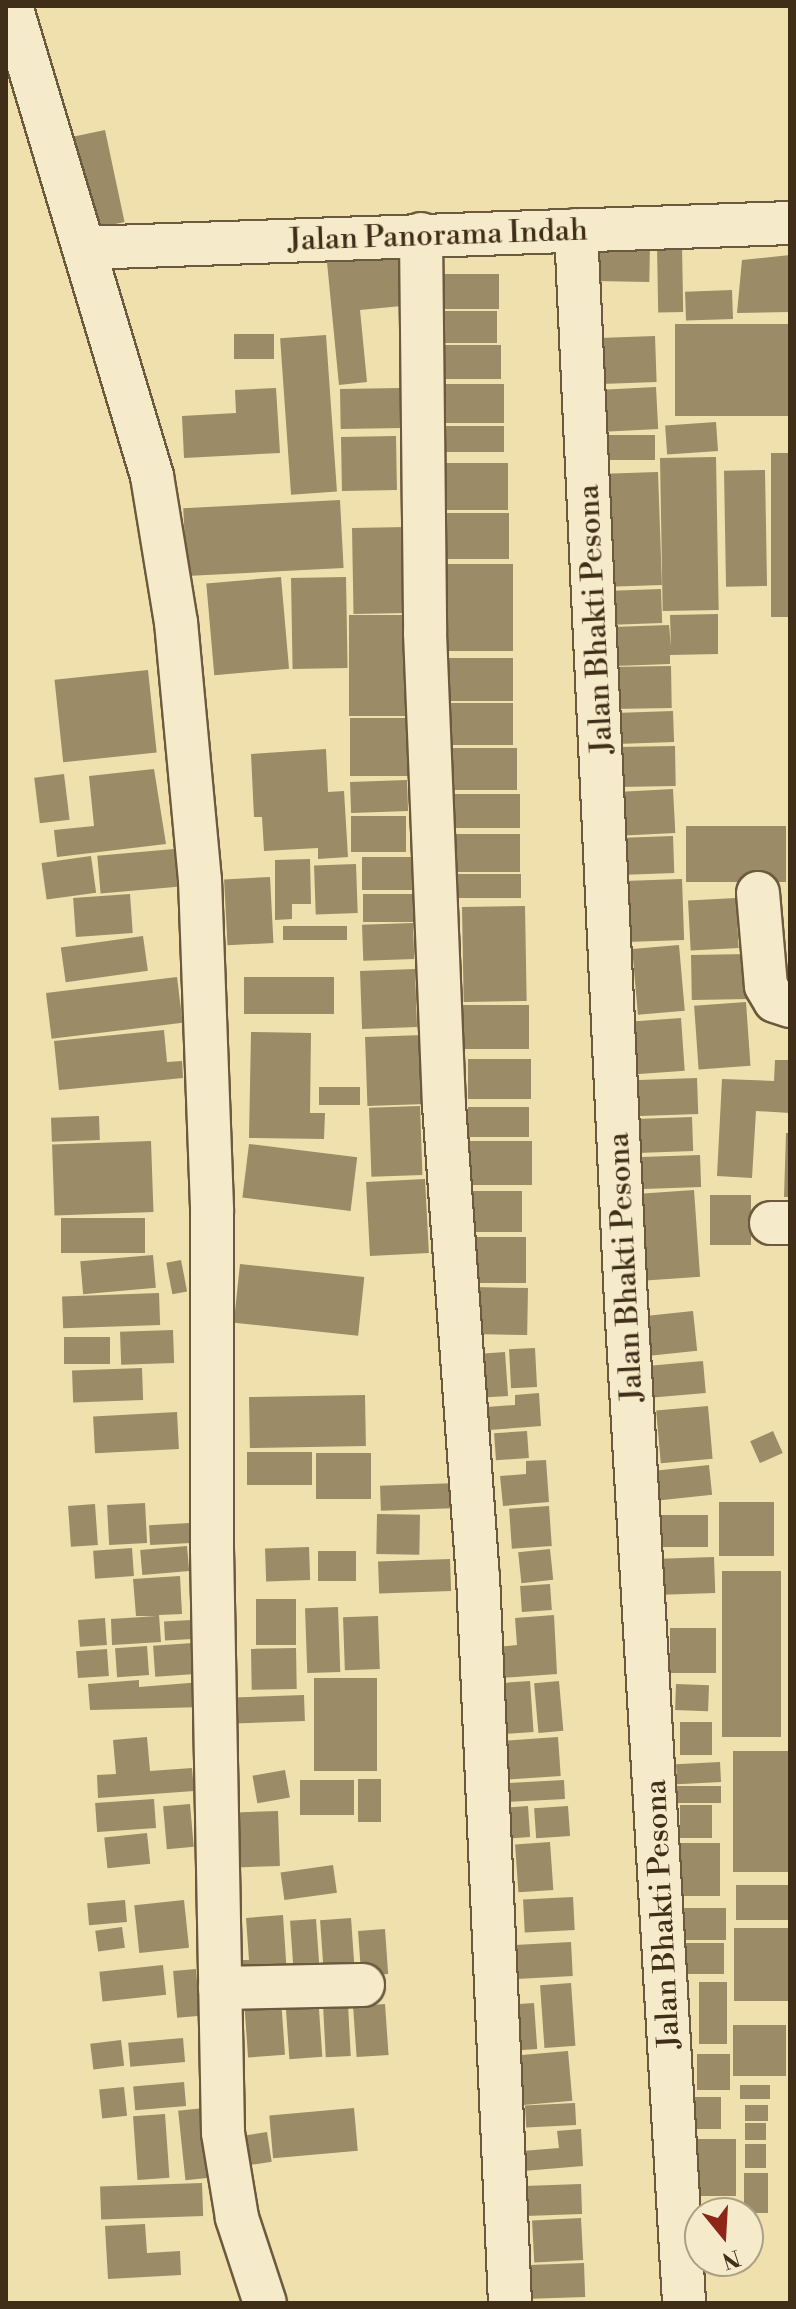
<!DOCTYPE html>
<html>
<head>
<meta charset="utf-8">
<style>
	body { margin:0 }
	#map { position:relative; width:796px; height:2309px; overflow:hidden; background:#efe0ae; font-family:"Libre Bodoni",serif }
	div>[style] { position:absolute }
	.building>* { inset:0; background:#9b8b66; transform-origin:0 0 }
	.roads { filter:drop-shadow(2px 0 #6c5a3e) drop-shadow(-2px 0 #6c5a3e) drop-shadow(0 2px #6c5a3e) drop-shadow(0 -2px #6c5a3e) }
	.minor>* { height:42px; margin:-21px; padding:0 21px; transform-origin:21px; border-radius:21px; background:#f5ebca }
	span { translate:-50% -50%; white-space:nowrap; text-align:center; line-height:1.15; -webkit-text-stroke:6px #f5ebca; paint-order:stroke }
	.street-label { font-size:30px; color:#402e19 }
	.frame { position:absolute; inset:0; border:8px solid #402e19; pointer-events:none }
	.north { position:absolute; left:684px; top:2197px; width:80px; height:80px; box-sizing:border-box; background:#f5ebca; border:2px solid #ad9f83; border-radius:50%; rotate:162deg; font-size:22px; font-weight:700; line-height:32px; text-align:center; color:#402e19 }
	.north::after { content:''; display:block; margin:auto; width:28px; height:36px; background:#8f2418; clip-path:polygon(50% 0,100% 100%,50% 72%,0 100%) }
</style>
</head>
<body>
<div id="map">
	<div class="building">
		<i style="left:105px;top:130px;width:94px;height:34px;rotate:78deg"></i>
		<i style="left:596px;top:242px;width:54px;height:39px;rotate:1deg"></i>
		<i style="left:682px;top:244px;width:68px;height:25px;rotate:89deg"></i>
		<i style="clip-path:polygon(407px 245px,412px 305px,360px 310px,367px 382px,339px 385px,326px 252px)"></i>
		<i style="clip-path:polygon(790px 255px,790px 312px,737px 313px,742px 260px)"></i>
		<i style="left:439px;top:274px;width:60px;height:35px"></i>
		<i style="left:732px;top:290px;width:29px;height:47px;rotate:88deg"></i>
		<i style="left:438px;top:311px;width:59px;height:32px"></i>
		<i style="left:790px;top:324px;width:92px;height:115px;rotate:90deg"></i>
		<i style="left:274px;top:334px;width:25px;height:40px;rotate:90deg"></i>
		<i style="left:326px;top:335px;width:157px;height:46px;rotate:86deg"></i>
		<i style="left:655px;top:336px;width:46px;height:56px;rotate:88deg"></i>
		<i style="left:501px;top:345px;width:34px;height:63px;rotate:90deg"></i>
		<i style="left:437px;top:384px;width:67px;height:39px"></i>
		<i style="left:656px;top:387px;width:42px;height:54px;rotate:87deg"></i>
		<i style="clip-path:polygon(276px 388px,280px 453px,184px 458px,182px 416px,236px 413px,235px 390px)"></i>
		<i style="left:401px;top:388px;width:40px;height:61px;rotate:89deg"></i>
		<i style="left:716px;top:422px;width:29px;height:51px;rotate:86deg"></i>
		<i style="left:438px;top:426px;width:66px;height:26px"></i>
		<i style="left:655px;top:435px;width:25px;height:48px;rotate:90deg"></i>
		<i style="left:396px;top:436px;width:54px;height:55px;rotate:89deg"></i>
		<i style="left:790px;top:453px;width:164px;height:19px;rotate:90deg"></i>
		<i style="left:716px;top:457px;width:153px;height:56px;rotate:89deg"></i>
		<i style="left:440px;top:463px;width:68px;height:47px"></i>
		<i style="left:765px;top:470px;width:116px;height:41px;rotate:89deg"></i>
		<i style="left:658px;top:472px;width:113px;height:53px;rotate:88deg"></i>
		<i style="left:340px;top:500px;width:68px;height:157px;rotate:87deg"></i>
		<i style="left:509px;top:513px;width:46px;height:72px;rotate:90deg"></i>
		<i style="left:407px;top:527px;width:86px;height:55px;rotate:89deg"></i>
		<i style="left:435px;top:564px;width:78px;height:87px"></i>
		<i style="left:281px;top:577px;width:92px;height:75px;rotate:85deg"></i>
		<i style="left:346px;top:577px;width:91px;height:55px;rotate:89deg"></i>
		<i style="left:661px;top:589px;width:34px;height:49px;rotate:88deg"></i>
		<i style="clip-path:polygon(718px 614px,718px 654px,670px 655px,670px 664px,615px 666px,613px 627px,669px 625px,671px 647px,670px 615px)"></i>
		<i style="left:349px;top:615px;width:59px;height:101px"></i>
		<i style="left:513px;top:658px;width:43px;height:73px;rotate:90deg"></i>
		<i style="left:671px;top:666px;width:42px;height:60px;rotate:89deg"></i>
		<i style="left:148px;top:670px;width:83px;height:94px;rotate:84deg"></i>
		<i style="left:440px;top:703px;width:73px;height:42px"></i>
		<i style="left:673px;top:711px;width:31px;height:58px;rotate:88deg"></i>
		<i style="left:350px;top:718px;width:59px;height:58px"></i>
		<i style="left:675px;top:746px;width:40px;height:58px;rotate:89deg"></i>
		<i style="left:448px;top:748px;width:69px;height:42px"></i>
		<i style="clip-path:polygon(326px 749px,328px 792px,344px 791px,348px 857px,318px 859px,318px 848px,264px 851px,262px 817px,254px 817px,251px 754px)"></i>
		<i style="clip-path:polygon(154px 769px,166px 844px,57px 857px,54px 830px,94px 826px,89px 776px)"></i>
		<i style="left:64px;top:774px;width:46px;height:30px;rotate:83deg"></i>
		<i style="left:407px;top:780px;width:31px;height:57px;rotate:88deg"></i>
		<i style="left:673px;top:789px;width:44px;height:56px;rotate:87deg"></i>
		<i style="left:520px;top:794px;width:34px;height:81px;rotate:90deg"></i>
		<i style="left:406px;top:816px;width:36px;height:55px;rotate:90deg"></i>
		<i style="left:786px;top:826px;width:56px;height:100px;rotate:90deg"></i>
		<i style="left:520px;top:834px;width:38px;height:75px;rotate:90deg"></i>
		<i style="left:673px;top:836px;width:37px;height:55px;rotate:88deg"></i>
		<i style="left:174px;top:849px;width:38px;height:77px;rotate:85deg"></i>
		<i style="left:91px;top:856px;width:37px;height:50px;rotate:82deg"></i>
		<i style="left:362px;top:857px;width:52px;height:33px"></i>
		<i style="clip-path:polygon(310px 859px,311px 904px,292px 904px,292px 919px,275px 920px,275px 860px)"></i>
		<i style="left:356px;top:864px;width:49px;height:42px;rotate:88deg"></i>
		<i style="left:446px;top:874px;width:75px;height:24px"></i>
		<i style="left:270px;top:877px;width:66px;height:46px;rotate:87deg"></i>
		<i style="left:682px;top:879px;width:61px;height:58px;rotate:88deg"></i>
		<i style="left:130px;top:894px;width:39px;height:57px;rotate:86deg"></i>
		<i style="left:363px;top:894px;width:54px;height:28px"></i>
		<i style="left:736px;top:898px;width:50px;height:48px;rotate:87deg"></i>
		<i style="left:525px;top:906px;width:95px;height:63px;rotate:89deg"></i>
		<i style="left:413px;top:923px;width:36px;height:51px;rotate:88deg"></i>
		<i style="left:283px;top:926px;width:64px;height:14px"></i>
		<i style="left:143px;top:936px;width:35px;height:83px;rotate:82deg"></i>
		<i style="left:679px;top:945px;width:66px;height:47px;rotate:85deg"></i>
		<i style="left:749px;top:954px;width:45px;height:58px;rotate:89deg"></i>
		<i style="left:415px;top:969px;width:58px;height:55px;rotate:88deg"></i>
		<i style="left:177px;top:977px;width:46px;height:132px;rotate:83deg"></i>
		<i style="left:334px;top:977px;width:37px;height:90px;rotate:90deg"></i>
		<i style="left:746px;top:1002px;width:64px;height:52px;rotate:86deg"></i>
		<i style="left:529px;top:1005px;width:44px;height:74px;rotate:90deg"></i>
		<i style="left:681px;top:1018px;width:53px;height:56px;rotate:86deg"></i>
		<i style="clip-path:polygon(164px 1030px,167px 1062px,182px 1061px,183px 1078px,59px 1090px,54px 1041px)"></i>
		<i style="clip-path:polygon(251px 1032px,311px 1033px,310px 1113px,325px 1113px,324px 1139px,249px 1138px)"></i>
		<i style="left:423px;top:1035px;width:69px;height:58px;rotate:88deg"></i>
		<i style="left:531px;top:1059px;width:40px;height:63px;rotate:90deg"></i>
		<i style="clip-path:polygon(775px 1060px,790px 1060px,790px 1113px,756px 1111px,752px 1178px,717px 1176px,722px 1079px,774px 1081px)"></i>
		<i style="left:697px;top:1078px;width:36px;height:65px;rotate:88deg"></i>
		<i style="left:319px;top:1087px;width:41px;height:18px"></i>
		<i style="left:420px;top:1106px;width:69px;height:51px;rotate:88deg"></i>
		<i style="left:468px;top:1107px;width:61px;height:30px"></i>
		<i style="left:99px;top:1116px;width:24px;height:48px;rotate:88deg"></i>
		<i style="left:692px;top:1117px;width:34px;height:56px;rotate:88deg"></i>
		<i style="clip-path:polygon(786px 1133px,790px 1133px,790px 1197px,784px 1197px)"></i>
		<i style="left:151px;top:1141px;width:71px;height:99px;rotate:88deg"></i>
		<i style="left:464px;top:1141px;width:68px;height:44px"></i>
		<i style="left:249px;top:1144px;width:109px;height:54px;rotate:7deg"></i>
		<i style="left:700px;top:1155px;width:32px;height:58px;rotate:88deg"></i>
		<i style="left:425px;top:1179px;width:74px;height:59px;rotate:87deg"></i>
		<i style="left:694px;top:1190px;width:87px;height:58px;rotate:86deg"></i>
		<i style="left:522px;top:1191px;width:41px;height:61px;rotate:90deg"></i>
		<i style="left:710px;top:1195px;width:41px;height:50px"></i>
		<i style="left:145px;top:1218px;width:35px;height:84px;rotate:90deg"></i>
		<i style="left:460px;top:1237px;width:66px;height:46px"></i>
		<i style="left:153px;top:1255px;width:33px;height:73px;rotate:85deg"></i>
		<i style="left:181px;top:1260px;width:32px;height:15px;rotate:79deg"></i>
		<i style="left:240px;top:1264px;width:125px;height:59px;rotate:6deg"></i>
		<i style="left:472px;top:1287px;width:56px;height:47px;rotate:1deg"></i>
		<i style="left:159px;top:1293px;width:32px;height:97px;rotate:88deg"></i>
		<i style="left:693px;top:1311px;width:40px;height:50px;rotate:84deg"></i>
		<i style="left:173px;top:1330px;width:33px;height:53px;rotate:88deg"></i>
		<i style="left:64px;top:1337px;width:46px;height:27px"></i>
		<i style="left:535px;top:1348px;width:39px;height:26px;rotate:87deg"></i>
		<i style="left:505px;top:1352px;width:44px;height:21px;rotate:86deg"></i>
		<i style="left:703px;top:1361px;width:32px;height:56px;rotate:85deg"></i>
		<i style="left:142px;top:1368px;width:32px;height:70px;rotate:88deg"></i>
		<i style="clip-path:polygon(539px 1393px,541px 1426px,489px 1430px,487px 1407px,515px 1405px,515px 1395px)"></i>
		<i style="left:365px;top:1395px;width:51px;height:116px;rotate:89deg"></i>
		<i style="left:708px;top:1406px;width:53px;height:52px;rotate:85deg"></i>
		<i style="left:177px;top:1412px;width:37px;height:84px;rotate:87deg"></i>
		<i style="left:527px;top:1431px;width:27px;height:33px;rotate:86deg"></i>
		<i style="left:773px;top:1431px;width:24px;height:25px;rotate:66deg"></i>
		<i style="left:312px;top:1452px;width:33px;height:65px;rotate:90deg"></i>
		<i style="left:371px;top:1453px;width:46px;height:55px;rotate:90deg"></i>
		<i style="clip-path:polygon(546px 1460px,549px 1502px,503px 1506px,500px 1476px,526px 1474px,526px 1461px)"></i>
		<i style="left:709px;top:1465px;width:30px;height:52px;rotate:84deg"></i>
		<i style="left:458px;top:1483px;width:25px;height:78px;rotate:88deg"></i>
		<i style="left:774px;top:1502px;width:54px;height:55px;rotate:90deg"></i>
		<i style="left:145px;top:1503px;width:40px;height:38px;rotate:87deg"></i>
		<i style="left:95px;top:1504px;width:41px;height:27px;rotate:86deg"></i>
		<i style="left:549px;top:1506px;width:40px;height:40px;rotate:86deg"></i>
		<i style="left:377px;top:1514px;width:43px;height:40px;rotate:1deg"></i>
		<i style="left:659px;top:1515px;width:49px;height:32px"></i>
		<i style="left:190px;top:1523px;width:20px;height:41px;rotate:87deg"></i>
		<i style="left:187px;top:1546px;width:25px;height:47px;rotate:85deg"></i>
		<i style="left:309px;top:1547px;width:33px;height:44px;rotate:88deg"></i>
		<i style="left:132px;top:1548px;width:28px;height:39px;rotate:86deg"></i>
		<i style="left:550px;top:1549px;width:31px;height:32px;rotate:84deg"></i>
		<i style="left:318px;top:1551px;width:38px;height:30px"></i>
		<i style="left:714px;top:1557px;width:36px;height:53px;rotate:88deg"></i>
		<i style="left:450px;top:1559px;width:32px;height:72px;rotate:88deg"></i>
		<i style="left:781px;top:1571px;width:166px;height:59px;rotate:90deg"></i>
		<i style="clip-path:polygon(180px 1576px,182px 1614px,159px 1615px,161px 1642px,112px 1645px,111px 1619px,157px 1616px,136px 1616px,133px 1579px)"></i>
		<i style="left:550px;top:1584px;width:26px;height:30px;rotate:86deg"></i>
		<i style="left:256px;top:1599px;width:40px;height:46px"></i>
		<i style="left:338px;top:1607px;width:65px;height:33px;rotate:88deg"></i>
		<i style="clip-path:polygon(554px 1615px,557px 1674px,499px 1678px,497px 1647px,517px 1645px,515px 1618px)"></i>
		<i style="left:378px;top:1616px;width:53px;height:35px;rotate:88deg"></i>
		<i style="left:105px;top:1618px;width:27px;height:27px;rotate:86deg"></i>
		<i style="left:191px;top:1620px;width:19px;height:27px;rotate:87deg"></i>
		<i style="left:716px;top:1628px;width:45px;height:46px;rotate:90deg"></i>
		<i style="left:193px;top:1643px;width:31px;height:40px;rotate:86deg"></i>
		<i style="left:147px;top:1646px;width:29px;height:32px;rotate:86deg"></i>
		<i style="left:296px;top:1648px;width:41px;height:45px;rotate:89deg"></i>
		<i style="left:107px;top:1649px;width:27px;height:31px;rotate:86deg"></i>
		<i style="left:314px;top:1678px;width:63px;height:93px"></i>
		<i style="clip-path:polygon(139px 1680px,139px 1687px,202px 1682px,204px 1707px,90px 1710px,88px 1684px)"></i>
		<i style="left:530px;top:1681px;width:51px;height:31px;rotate:86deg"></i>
		<i style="left:559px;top:1681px;width:50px;height:25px;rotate:85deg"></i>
		<i style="left:676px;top:1684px;width:33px;height:26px;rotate:2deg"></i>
		<i style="left:304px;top:1695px;width:26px;height:71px;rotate:88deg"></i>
		<i style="left:680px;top:1722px;width:32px;height:33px"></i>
		<i style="clip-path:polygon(147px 1737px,150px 1771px,192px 1768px,194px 1791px,98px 1798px,97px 1775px,116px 1774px,113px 1740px)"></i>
		<i style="left:558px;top:1737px;width:39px;height:57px;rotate:86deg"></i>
		<i style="left:790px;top:1751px;width:121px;height:57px;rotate:90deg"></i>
		<i style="left:720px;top:1762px;width:20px;height:44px;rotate:87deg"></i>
		<i style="left:285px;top:1770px;width:28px;height:33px;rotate:80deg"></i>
		<i style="left:381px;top:1779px;width:43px;height:23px;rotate:90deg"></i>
		<i style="left:300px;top:1780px;width:54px;height:35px"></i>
		<i style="left:564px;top:1780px;width:19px;height:55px;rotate:87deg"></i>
		<i style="left:677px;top:1786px;width:44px;height:17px"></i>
		<i style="left:154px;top:1799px;width:29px;height:59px;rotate:86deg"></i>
		<i style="left:190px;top:1804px;width:43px;height:27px;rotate:85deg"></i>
		<i style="left:680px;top:1805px;width:32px;height:33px"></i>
		<i style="left:528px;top:1806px;width:31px;height:21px;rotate:86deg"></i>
		<i style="left:568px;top:1806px;width:30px;height:34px;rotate:86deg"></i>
		<i style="left:278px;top:1811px;width:55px;height:50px;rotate:88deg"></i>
		<i style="left:147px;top:1833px;width:31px;height:43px;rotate:84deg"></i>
		<i style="left:550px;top:1842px;width:48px;height:35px;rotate:86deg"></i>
		<i style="left:680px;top:1843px;width:40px;height:53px"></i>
		<i style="left:333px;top:1865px;width:28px;height:53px;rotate:82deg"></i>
		<i style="left:736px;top:1885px;width:54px;height:35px"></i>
		<i style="left:573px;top:1897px;width:33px;height:50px;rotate:87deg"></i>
		<i style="left:125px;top:1900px;width:22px;height:38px;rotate:85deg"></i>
		<i style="left:184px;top:1900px;width:48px;height:50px;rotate:84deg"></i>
		<i style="left:684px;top:1908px;width:42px;height:32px"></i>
		<i style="clip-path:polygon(283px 1915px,287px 1976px,244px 1979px,242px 1960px,249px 1960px,246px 1918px)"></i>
		<i style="left:351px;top:1918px;width:52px;height:31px;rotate:86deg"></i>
		<i style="left:316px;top:1919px;width:54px;height:26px;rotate:86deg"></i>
		<i style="left:122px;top:1927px;width:21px;height:27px;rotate:82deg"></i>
		<i style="left:790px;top:1928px;width:73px;height:56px;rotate:90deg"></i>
		<i style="left:385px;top:1929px;width:45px;height:27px;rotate:86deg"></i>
		<i style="left:571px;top:1942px;width:34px;height:61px;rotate:87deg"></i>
		<i style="left:724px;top:1943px;width:31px;height:38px;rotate:90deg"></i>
		<i style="left:163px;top:1965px;width:30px;height:64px;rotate:84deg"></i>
		<i style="left:196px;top:1969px;width:47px;height:23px;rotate:85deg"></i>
		<i style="left:699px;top:1982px;width:28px;height:62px"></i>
		<i style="left:571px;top:1983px;width:63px;height:31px;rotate:86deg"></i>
		<i style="left:318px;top:1995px;width:62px;height:33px;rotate:86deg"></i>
		<i style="left:281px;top:1998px;width:57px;height:37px;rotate:86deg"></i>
		<i style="left:534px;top:2003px;width:46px;height:26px;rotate:86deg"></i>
		<i style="left:348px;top:2004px;width:52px;height:25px;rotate:87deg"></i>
		<i style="left:385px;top:2004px;width:51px;height:32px;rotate:86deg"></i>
		<i style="left:786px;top:2025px;width:51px;height:53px;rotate:90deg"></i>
		<i style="left:183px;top:2038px;width:24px;height:55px;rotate:85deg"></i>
		<i style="left:121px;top:2040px;width:26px;height:31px;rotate:83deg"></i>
		<i style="left:568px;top:2051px;width:50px;height:52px;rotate:85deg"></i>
		<i style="left:730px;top:2054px;width:36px;height:33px;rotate:90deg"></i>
		<i style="left:184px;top:2082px;width:24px;height:51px;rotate:85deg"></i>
		<i style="left:740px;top:2085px;width:30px;height:14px"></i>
		<i style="left:124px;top:2087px;width:29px;height:25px;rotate:84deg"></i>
		<i style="left:687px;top:2097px;width:34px;height:32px"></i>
		<i style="left:575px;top:2103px;width:22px;height:50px;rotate:87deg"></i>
		<i style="left:745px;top:2105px;width:23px;height:16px"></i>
		<i style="left:204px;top:2108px;width:70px;height:26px;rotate:84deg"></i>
		<i style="left:354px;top:2108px;width:43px;height:85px;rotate:85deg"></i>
		<i style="left:165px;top:2114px;width:64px;height:32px;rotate:86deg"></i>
		<i style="left:745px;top:2123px;width:21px;height:17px"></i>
		<i style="clip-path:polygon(581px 2129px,583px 2166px,523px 2171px,522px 2151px,559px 2148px,557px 2131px)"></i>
		<i style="left:267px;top:2132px;width:30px;height:27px;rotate:81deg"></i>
		<i style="left:736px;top:2139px;width:57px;height:46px;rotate:90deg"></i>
		<i style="left:745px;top:2144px;width:21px;height:24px"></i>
		<i style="left:744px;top:2173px;width:24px;height:40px"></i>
		<i style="left:202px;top:2183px;width:33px;height:102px;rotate:88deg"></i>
		<i style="left:581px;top:2184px;width:30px;height:57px;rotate:88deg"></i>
		<i style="left:581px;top:2218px;width:42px;height:49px;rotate:87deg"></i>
		<i style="clip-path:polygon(145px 2224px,147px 2253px,180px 2251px,181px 2275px,108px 2279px,105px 2226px)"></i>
		<i style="left:584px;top:2263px;width:34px;height:54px;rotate:88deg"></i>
	</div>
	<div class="roads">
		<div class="minor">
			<i style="left:11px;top:6px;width:491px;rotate:73.3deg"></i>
			<i style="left:152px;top:476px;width:148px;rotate:80.7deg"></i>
			<i style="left:176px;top:622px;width:259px;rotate:84.7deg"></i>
			<i style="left:200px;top:880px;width:332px;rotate:87.9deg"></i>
			<i style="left:212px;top:1212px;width:337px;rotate:90deg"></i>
			<i style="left:212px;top:1549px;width:584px;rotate:88.92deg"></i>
			<i style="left:223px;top:2133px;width:86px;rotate:80.6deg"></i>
			<i style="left:237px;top:2218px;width:89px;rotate:71.8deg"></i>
			<i style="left:576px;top:230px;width:1073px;rotate:87.33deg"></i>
			<i style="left:626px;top:1302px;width:1003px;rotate:86.68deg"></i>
			<i style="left:421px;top:234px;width:399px;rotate:89.4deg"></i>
			<i style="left:425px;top:633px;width:472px;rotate:87.7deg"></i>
			<i style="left:444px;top:1105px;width:472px;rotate:85.9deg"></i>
			<i style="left:478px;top:1576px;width:728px;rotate:87.48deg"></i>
			<i style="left:85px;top:248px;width:705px;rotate:-2.03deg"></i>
			<i style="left:758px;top:893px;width:93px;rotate:85.1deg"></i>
			<i style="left:766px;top:986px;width:17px;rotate:59deg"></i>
			<i style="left:775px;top:1001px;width:16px;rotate:18deg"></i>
			<i style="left:771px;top:1223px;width:19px"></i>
			<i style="left:220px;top:1988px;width:143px;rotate:-1.2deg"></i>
		</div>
	</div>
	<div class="street-label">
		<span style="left:438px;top:236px;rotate:-2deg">Jalan Panorama Indah</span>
		<span style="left:596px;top:619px;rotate:-93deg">Jalan Bhakti Pesona</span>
		<span style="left:626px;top:1267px;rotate:-93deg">Jalan Bhakti Pesona</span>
		<span style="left:663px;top:1914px;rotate:-93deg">Jalan Bhakti Pesona</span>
	</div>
	<div class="frame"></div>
	<div class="north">N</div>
</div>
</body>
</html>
